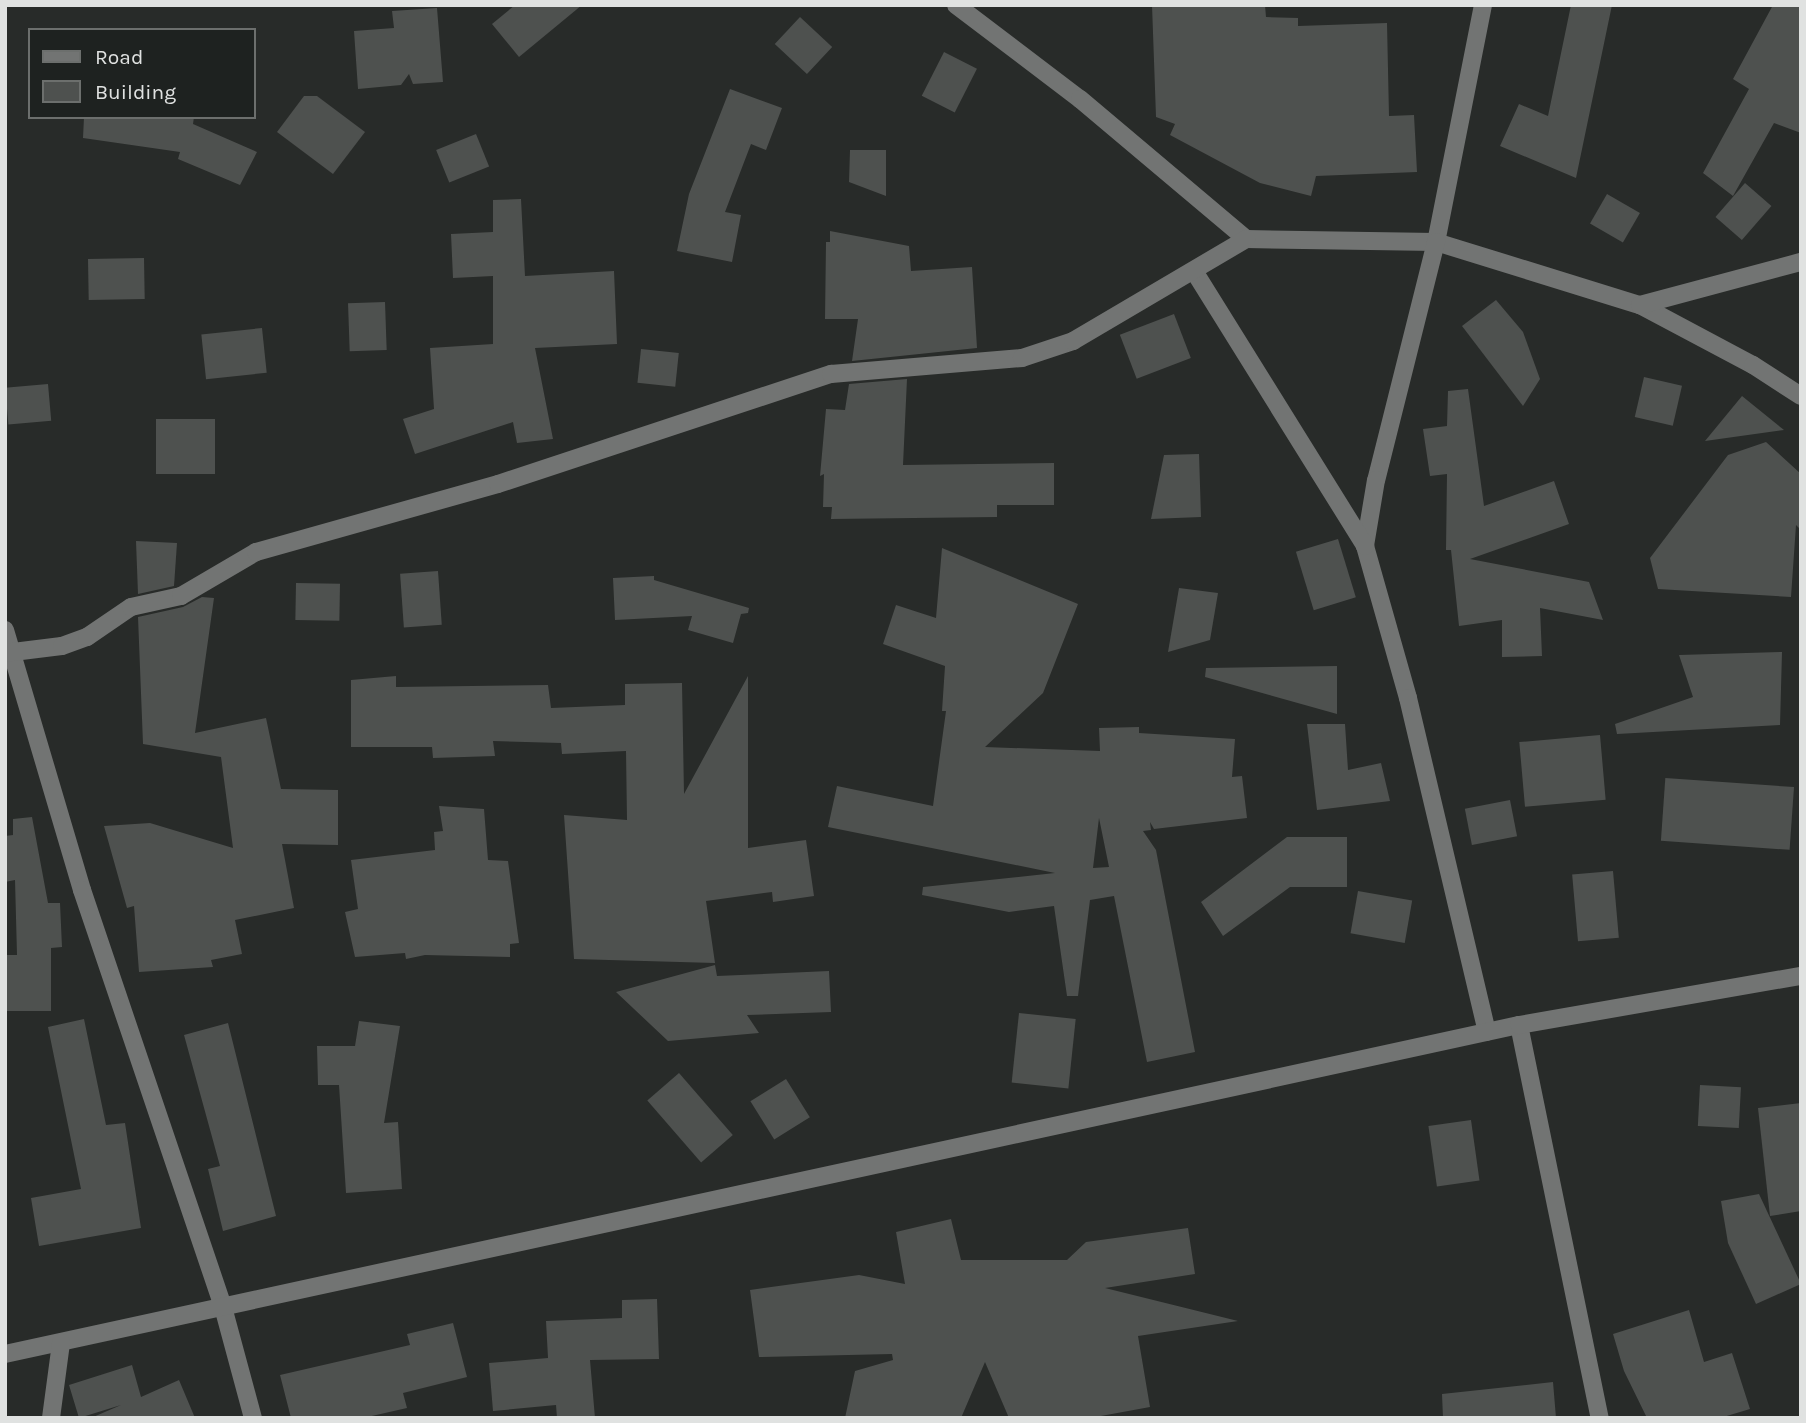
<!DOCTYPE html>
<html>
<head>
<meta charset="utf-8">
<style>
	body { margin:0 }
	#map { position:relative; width:1806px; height:1423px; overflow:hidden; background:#282b29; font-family:Karla,sans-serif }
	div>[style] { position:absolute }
	.building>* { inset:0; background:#4e514f; transform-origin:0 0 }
	.minor>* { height:18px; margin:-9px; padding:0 9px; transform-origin:9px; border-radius:9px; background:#727473 }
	span { translate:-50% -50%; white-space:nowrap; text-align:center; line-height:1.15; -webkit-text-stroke:6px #1e2220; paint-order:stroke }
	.frame { position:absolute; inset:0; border:7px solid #e0e2e1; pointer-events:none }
	.legend { position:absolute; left:28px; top:28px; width:228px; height:91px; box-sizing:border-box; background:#1e2220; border:2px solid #6c6f6d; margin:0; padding:9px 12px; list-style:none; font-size:21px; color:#e0e2e1 }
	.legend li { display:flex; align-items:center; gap:14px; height:35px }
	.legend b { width:35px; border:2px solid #6c6f6d }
</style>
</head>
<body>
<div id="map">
	<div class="building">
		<i style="clip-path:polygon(515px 5px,582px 5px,519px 57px,492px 24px)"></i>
		<i style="clip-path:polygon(1152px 5px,1265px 5px,1266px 17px,1298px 18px,1298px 26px,1387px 23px,1389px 116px,1414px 115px,1417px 172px,1316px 176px,1311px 196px,1260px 183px,1170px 135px,1175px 124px,1156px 117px)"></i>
		<i style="clip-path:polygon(1571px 5px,1612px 5px,1576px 178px,1500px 146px,1519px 104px,1548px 116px)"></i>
		<i style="clip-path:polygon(1773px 5px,1801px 5px,1801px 133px,1774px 123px,1733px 196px,1703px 173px,1749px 89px,1733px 79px)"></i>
		<i style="clip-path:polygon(437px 8px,443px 82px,413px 84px,409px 74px,401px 85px,358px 89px,354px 31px,394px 28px,392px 11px)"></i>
		<i style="left:800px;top:17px;width:44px;height:37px;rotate:43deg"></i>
		<i style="left:944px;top:52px;width:37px;height:49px;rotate:27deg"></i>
		<i style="clip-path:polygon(730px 89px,782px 108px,766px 150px,751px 144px,725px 212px,741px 215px,732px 262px,677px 251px,689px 194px)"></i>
		<i style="clip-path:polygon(304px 96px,317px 96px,365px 132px,333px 174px,277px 132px)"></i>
		<i style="clip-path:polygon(84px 117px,194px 117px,193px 124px,257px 152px,240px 185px,178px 159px,180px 152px,83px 138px)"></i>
		<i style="left:476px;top:134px;width:35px;height:43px;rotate:68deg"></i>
		<i style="clip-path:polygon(850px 150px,886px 150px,886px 196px,849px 182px)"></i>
		<i style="left:1745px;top:183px;width:35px;height:45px;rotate:41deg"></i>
		<i style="left:1607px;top:194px;width:38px;height:34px;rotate:30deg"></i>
		<i style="clip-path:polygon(521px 199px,525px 276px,614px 271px,617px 344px,535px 348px,553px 439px,517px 443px,513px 422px,415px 454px,403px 419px,434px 409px,430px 348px,493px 344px,493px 276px,453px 278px,451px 234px,493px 232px,493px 200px)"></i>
		<i style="clip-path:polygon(830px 231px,909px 246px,911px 271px,972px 267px,977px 348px,852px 361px,858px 319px,825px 319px,826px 242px,830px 242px)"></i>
		<i style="left:144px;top:258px;width:41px;height:56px;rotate:89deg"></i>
		<i style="clip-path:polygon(1496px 300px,1523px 332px,1540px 379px,1523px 406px,1462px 326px)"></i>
		<i style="left:385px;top:302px;width:48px;height:37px;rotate:88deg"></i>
		<i style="left:1174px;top:314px;width:47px;height:58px;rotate:69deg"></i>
		<i style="left:262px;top:328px;width:45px;height:61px;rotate:84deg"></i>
		<i style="left:641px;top:349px;width:38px;height:34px;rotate:6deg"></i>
		<i style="left:1644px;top:377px;width:39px;height:41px;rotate:13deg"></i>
		<i style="clip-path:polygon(907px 379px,903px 465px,1054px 463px,1054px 505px,997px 505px,997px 517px,831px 519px,832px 507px,823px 507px,824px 474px,820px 476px,826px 409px,845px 410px,849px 384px)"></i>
		<i style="left:48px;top:384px;width:37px;height:43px;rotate:85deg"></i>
		<i style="clip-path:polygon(1468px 389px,1484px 506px,1554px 481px,1569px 524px,1470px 559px,1589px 582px,1603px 620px,1540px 608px,1542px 656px,1502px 657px,1502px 620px,1459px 626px,1451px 550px,1446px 550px,1447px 474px,1430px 476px,1423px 429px,1447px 426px,1448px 391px)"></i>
		<i style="clip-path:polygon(1742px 396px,1784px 430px,1705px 441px)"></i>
		<i style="left:156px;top:419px;width:59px;height:55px"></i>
		<i style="clip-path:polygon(1766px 442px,1801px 474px,1801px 530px,1796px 525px,1791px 597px,1658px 589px,1650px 558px,1728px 455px)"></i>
		<i style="clip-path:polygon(1199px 454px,1201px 517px,1151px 519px,1164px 455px)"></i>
		<i style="left:1338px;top:539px;width:61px;height:44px;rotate:73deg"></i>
		<i style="clip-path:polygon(136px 541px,177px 543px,174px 586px,138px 594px)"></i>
		<i style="clip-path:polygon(evenodd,942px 548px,1078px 604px,1043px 693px,985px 747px,1100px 751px,1099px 728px,1139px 727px,1139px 733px,1235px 739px,1232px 777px,1242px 776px,1247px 818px,1154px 829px,1150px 822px,1151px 830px,1143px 831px,1156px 850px,1195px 1052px,1147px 1062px,1114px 896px,1090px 900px,1078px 996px,1067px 996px,1054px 906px,1009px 912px,922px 895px,923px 887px,1055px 873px,828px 827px,837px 786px,933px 806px,946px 711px,942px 711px,945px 666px,883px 644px,896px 605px,936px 618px,942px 548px,1099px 818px,1109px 867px,1093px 868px,1099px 818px)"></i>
		<i style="left:438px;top:571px;width:54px;height:38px;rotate:86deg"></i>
		<i style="clip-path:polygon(654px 576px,654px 580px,749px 608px,748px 613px,741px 614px,733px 643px,688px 630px,692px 616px,615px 620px,613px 578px)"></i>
		<i style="left:296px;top:583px;width:44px;height:37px;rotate:1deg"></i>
		<i style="clip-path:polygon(1179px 588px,1218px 593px,1210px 640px,1168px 652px)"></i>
		<i style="clip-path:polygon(202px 597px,214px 598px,195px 733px,266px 718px,281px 789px,338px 790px,338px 845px,282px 844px,294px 908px,235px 920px,242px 954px,211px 960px,213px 967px,139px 972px,134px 906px,127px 908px,104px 826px,150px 823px,233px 848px,221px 757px,143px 744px,138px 617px,183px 607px)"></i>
		<i style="clip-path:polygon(1782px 652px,1780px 725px,1617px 734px,1615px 724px,1693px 697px,1679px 655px)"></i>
		<i style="clip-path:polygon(1337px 666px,1337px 714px,1205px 677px,1206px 668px)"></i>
		<i style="clip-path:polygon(396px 676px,396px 687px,548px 685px,551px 708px,625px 705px,625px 684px,682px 683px,684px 794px,748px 676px,748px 848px,806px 840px,814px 896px,773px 902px,772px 892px,706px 901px,715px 963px,574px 959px,564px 815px,627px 820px,626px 751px,562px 754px,561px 743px,493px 741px,495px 756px,433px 758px,432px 747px,351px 747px,351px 680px)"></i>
		<i style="clip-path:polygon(1307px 724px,1345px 724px,1348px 770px,1381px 763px,1390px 801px,1317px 810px)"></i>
		<i style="left:1600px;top:735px;width:65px;height:81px;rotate:85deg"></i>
		<i style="left:1794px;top:787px;width:63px;height:129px;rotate:94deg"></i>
		<i style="left:1510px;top:800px;width:37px;height:46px;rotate:79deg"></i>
		<i style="clip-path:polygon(439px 806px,484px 809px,488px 860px,508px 861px,519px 943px,510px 944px,510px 957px,425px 955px,406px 959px,405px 953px,355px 957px,345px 912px,358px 909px,351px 860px,435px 850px,434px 832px,443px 831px)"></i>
		<i style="clip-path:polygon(32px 817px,48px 903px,60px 903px,62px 947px,51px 948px,51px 1011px,5px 1011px,5px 955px,17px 955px,15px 880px,5px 882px,5px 836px,13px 835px,13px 819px)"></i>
		<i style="clip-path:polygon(1287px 837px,1347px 837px,1347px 887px,1290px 887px,1223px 936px,1201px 902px)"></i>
		<i style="left:1613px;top:871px;width:67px;height:41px;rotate:85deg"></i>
		<i style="left:1358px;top:891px;width:55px;height:43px;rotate:10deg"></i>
		<i style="clip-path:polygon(715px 965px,717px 976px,829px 971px,831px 1012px,747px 1015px,759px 1033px,668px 1041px,616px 992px)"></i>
		<i style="left:1019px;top:1013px;width:57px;height:70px;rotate:6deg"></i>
		<i style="clip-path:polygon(84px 1019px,106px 1125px,125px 1123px,141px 1228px,39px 1246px,31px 1198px,81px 1189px,48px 1027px)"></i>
		<i style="clip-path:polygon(359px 1021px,400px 1026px,384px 1123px,398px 1122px,402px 1189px,346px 1193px,339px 1085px,318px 1085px,317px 1046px,355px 1046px)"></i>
		<i style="clip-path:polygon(228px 1023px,276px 1216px,223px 1231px,208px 1169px,220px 1166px,184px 1035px)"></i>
		<i style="left:679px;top:1073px;width:82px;height:42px;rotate:49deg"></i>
		<i style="left:786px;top:1079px;width:45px;height:42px;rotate:58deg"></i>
		<i style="left:1700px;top:1085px;width:41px;height:41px;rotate:3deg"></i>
		<i style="clip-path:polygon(1801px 1103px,1801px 1211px,1770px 1216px,1758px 1108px)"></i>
		<i style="left:1471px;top:1120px;width:61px;height:43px;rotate:82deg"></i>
		<i style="clip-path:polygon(1759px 1194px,1801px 1284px,1756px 1304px,1728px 1243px,1721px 1201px)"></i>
		<i style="clip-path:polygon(951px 1219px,961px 1260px,1067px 1260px,1086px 1242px,1188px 1228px,1195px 1274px,1105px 1288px,1238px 1321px,1138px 1336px,1150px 1407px,1090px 1418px,1009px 1418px,985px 1362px,961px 1418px,845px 1418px,855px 1371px,893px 1360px,892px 1354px,759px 1357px,750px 1290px,859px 1275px,905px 1284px,896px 1232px)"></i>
		<i style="clip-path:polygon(657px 1299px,659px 1359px,590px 1360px,595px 1418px,557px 1418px,556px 1405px,493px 1411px,489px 1363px,548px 1358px,546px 1321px,622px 1318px,622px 1300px)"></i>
		<i style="clip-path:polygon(1689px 1310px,1704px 1362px,1732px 1353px,1750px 1409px,1720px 1418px,1647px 1418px,1624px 1371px,1613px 1334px)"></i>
		<i style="clip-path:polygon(453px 1323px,467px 1377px,403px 1393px,407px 1408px,363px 1418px,291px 1418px,280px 1375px,410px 1345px,407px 1334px)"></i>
		<i style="clip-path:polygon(132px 1365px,141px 1397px,179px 1380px,195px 1418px,91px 1418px,121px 1405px,79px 1418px,69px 1385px)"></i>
		<i style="clip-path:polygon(1553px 1382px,1556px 1418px,1443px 1418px,1442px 1394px)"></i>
	</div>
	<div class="minor">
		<i style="left:956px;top:5px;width:156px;rotate:37.2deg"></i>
		<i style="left:1080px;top:99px;width:217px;rotate:40.1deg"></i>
		<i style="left:1246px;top:239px;width:190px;rotate:0.9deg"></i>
		<i style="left:1436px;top:242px;width:214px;rotate:17.2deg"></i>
		<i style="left:1640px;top:305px;width:128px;rotate:28deg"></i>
		<i style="left:1753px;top:365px;width:57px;rotate:32.9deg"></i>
		<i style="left:1483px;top:5px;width:242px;rotate:101.2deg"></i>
		<i style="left:1436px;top:242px;width:245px;rotate:104.1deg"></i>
		<i style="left:1376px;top:480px;width:67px;rotate:99.5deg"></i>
		<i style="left:1365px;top:546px;width:158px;rotate:74.2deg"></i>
		<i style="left:1408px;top:698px;width:343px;rotate:76.7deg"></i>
		<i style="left:1194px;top:271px;width:324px;rotate:58.1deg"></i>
		<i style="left:1640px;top:305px;width:167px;rotate:-15deg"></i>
		<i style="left:5px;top:630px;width:271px;rotate:73.5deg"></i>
		<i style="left:82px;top:890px;width:440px;rotate:71.3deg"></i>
		<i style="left:223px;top:1307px;width:115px;rotate:74.9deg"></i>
		<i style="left:5px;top:653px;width:57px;rotate:-7deg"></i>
		<i style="left:62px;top:646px;width:27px;rotate:-20deg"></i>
		<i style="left:87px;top:637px;width:53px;rotate:-34.3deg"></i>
		<i style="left:131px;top:607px;width:51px;rotate:-12.4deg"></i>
		<i style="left:181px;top:596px;width:87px;rotate:-30.4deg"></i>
		<i style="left:256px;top:552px;width:251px;rotate:-15.7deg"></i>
		<i style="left:498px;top:484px;width:351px;rotate:-18.3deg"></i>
		<i style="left:831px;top:374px;width:192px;rotate:-4.8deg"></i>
		<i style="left:1022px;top:358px;width:54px;rotate:-18.4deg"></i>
		<i style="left:1073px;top:341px;width:201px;rotate:-30.5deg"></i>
		<i style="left:1519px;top:1025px;width:401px;rotate:78.4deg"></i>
		<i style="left:5px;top:1354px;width:1549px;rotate:-12.26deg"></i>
		<i style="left:1519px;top:1025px;width:286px;rotate:-9.9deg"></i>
		<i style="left:51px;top:1418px;width:76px;rotate:-82.4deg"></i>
	</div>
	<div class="frame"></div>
	<ul class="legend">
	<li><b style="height:9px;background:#727473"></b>Road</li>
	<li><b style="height:19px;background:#4e514f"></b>Building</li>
	</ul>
</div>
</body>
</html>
